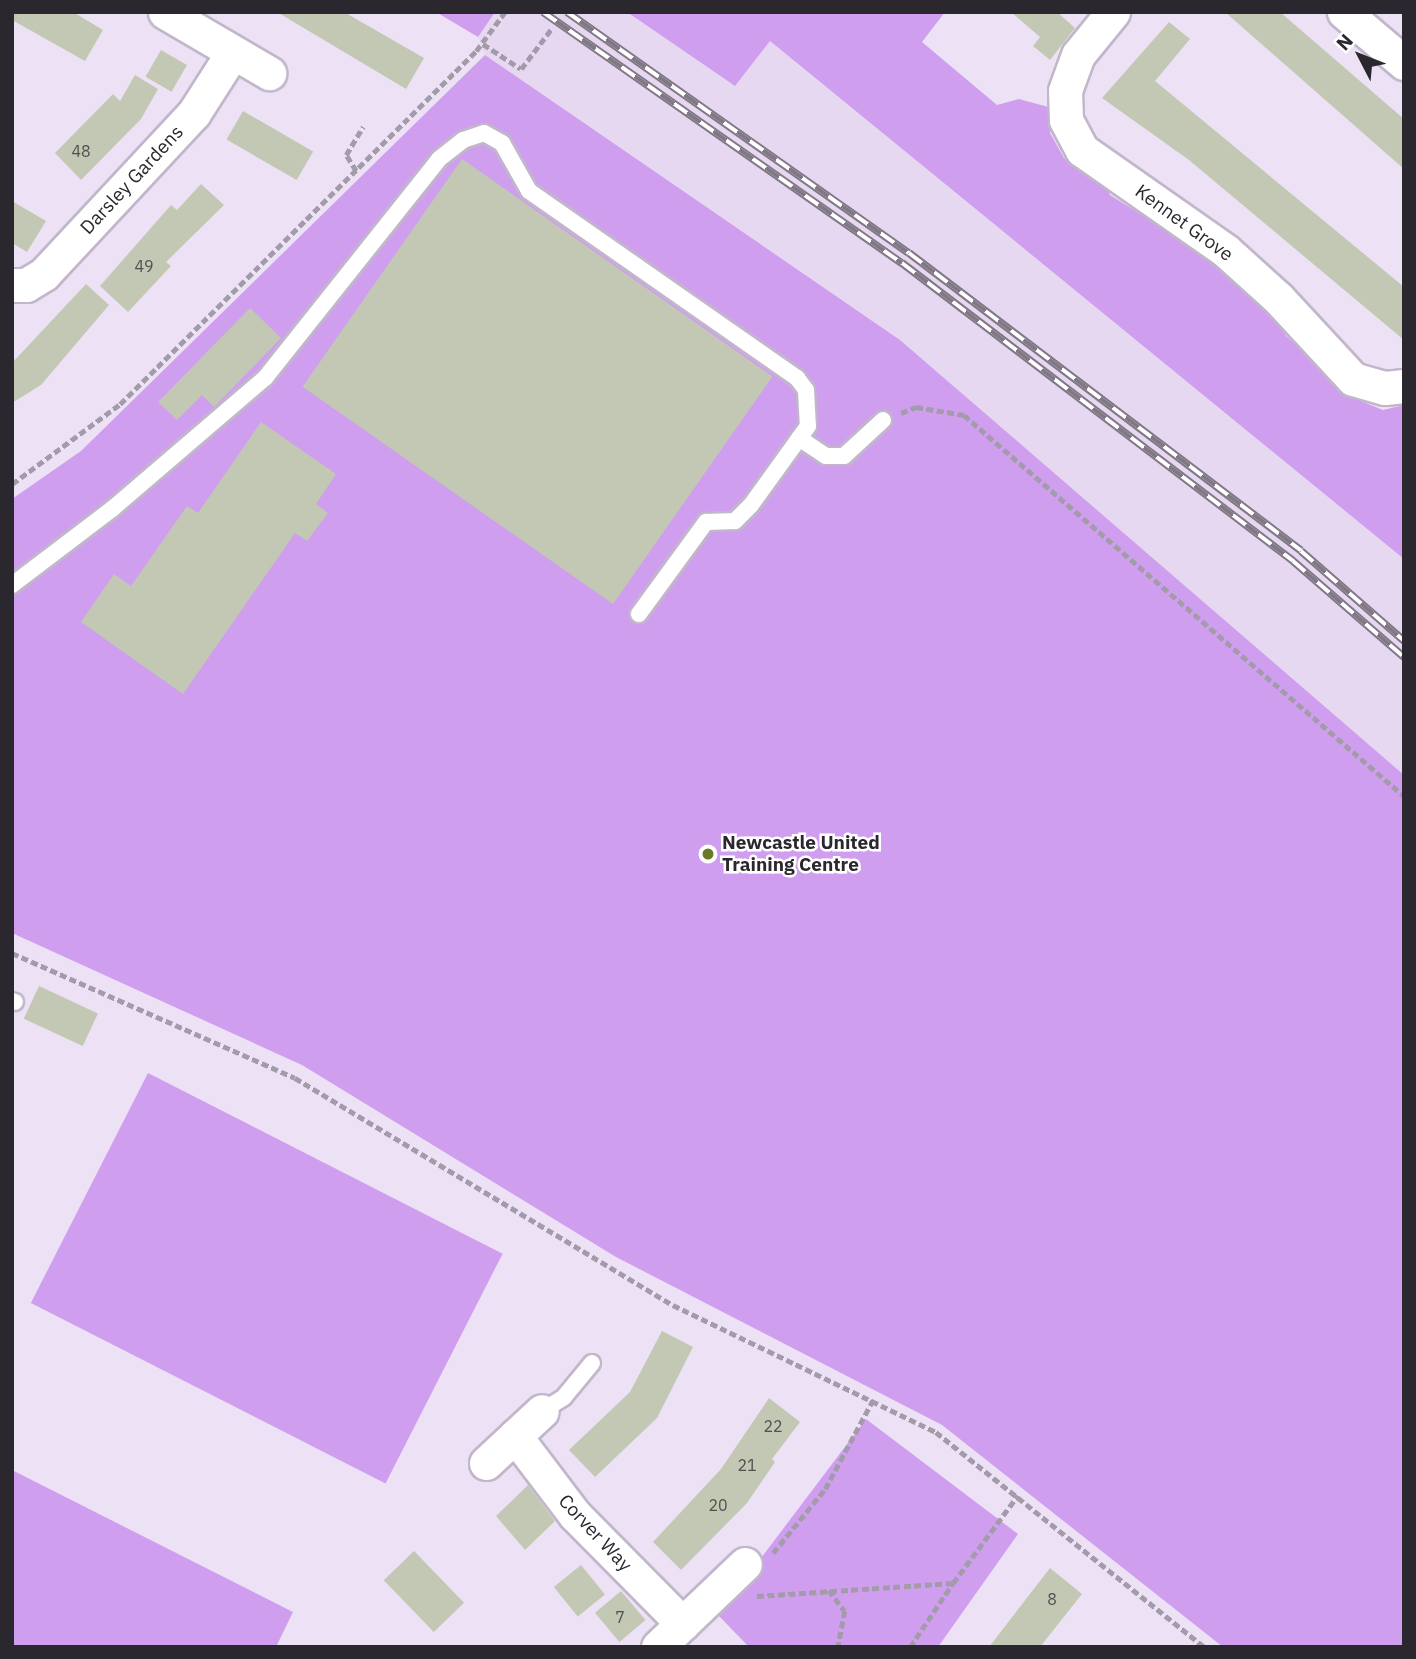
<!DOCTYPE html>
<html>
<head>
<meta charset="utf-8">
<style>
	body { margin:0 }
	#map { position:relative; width:1416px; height:1659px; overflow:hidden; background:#ede2f5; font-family:"IBM Plex Sans",sans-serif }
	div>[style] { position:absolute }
	.built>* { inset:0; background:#e7d8f2 }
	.green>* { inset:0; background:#d09eef; transform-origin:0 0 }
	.building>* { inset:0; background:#c2c8b3; transform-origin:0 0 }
	.path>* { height:4.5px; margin-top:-2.25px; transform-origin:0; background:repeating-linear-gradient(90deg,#a39ba9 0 7px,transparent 0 10.5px) }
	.roads { filter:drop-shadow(2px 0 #c2b7ca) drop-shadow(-2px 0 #c2b7ca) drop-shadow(0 2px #c2b7ca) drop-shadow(0 -2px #c2b7ca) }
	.lane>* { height:16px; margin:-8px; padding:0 8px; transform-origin:8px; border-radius:8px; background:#fff }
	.street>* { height:33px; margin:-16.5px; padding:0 16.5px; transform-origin:16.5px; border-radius:16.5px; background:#fff }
	.rail>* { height:8px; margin-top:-4px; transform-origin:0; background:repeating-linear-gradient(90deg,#fff 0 16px,#807985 0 32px); box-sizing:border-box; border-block:2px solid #807985 }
	.dots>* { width:19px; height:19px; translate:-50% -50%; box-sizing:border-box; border:4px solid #fff; border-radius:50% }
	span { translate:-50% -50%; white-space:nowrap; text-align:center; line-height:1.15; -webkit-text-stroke:5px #fff; paint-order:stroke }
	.number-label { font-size:16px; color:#514f4f }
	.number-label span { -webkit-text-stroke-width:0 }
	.street-label { font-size:19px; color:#2b272e }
	.poi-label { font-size:19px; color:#2b272e; font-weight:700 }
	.left { translate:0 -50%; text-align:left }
	.frame { position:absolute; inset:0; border:14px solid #2b272e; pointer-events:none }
	.north { position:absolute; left:1325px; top:21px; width:70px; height:70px; -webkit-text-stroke:5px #fff; paint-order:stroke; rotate:312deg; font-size:19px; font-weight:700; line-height:28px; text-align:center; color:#2b272e }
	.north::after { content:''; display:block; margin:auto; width:24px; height:32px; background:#2b272e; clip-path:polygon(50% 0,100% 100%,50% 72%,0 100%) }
</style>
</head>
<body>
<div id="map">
	<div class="built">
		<i style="clip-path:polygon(436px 12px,627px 12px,735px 86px,770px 41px,1404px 559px,1404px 775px,900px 340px,485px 55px,478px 37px)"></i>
	</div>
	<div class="green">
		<i style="clip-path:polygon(436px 12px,495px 12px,478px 37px)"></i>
		<i style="clip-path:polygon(627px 12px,945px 12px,922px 42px,997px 105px,1019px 99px,1052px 108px,1050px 133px,1064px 158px,1105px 182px,1110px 195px,1147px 218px,1159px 218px,1234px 277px,1275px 313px,1286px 336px,1361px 401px,1383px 410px,1404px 405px,1404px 559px,770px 41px,735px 86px)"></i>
		<i style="clip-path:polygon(485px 55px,900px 340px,1404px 775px,1404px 1647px,1223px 1647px,942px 1425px,616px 1257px,302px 1065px,12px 933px,12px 499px,81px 451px)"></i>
		<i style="left:148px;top:1073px;width:398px;height:258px;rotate:27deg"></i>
		<i style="clip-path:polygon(866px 1419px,1018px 1534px,938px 1647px,749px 1647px,718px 1615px)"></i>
		<i style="clip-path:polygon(12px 1470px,293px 1612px,276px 1647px,12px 1647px)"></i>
	</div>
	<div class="building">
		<i style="clip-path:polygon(12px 12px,73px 12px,103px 30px,85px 61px,12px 20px)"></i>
		<i style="clip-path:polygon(277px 12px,344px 12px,424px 58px,406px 89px)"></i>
		<i style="clip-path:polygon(1011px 12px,1057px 12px,1075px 28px,1050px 60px,1033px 46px,1040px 37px)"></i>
		<i style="clip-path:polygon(1225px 12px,1280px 12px,1404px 119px,1404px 169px)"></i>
		<i style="clip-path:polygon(1169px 22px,1190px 39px,1155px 81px,1404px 287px,1404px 340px,1189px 160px,1102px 98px)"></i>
		<i style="left:161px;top:50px;width:30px;height:31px;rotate:30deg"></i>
		<i style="clip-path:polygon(135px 75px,158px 89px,141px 119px,81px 180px,55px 153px,113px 94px,120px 101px)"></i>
		<i style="left:243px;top:111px;width:81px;height:33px;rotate:30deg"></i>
		<i style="left:462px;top:159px;width:379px;height:278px;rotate:35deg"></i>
		<i style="clip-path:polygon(201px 184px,224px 205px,166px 262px,171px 266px,128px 312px,100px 286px,171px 205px,177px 210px)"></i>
		<i style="clip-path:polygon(12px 201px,46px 221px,27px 252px,12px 243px)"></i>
		<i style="clip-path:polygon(86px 284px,109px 305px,41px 385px,12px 403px,12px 363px)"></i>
		<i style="clip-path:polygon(250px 308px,281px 338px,214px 407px,202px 395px,177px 420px,158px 402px)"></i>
		<i style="clip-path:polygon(261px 422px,336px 474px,316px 504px,328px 513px,307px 541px,295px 533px,183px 694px,81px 622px,114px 574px,131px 586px,187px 506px,198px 513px)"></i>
		<i style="left:39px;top:986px;width:65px;height:36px;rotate:25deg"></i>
		<i style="clip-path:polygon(662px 1331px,693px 1347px,657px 1418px,595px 1477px,569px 1450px,630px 1392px)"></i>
		<i style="clip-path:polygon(769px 1398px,800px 1422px,772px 1459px,775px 1462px,747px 1503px,681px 1570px,653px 1542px,721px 1469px)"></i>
		<i style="clip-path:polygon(528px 1485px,555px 1521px,525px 1550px,496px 1516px)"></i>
		<i style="left:414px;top:1551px;width:72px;height:42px;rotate:46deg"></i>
		<i style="left:581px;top:1565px;width:38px;height:35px;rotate:51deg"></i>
		<i style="clip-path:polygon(1050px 1568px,1082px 1594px,1040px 1647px,989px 1647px)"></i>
		<i style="left:621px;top:1591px;width:38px;height:34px;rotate:50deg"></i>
	</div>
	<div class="path">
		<i style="left:483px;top:44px;width:45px;rotate:33.3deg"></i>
		<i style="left:521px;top:69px;width:51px;rotate:-52.9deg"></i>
		<i style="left:356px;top:171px;width:19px;rotate:-122deg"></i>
		<i style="left:346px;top:155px;width:33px;rotate:-59deg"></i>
		<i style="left:901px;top:413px;width:16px;rotate:-22deg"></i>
		<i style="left:916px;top:407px;width:49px;rotate:9.5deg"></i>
		<i style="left:964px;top:415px;width:582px;rotate:40.89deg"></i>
		<i style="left:12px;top:484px;width:134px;rotate:-36.5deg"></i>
		<i style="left:120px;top:404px;width:501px;rotate:-44.76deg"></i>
		<i style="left:476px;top:51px;width:49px;rotate:-53.4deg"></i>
		<i style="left:12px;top:953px;width:309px;rotate:23.8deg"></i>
		<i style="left:295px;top:1078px;width:441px;rotate:31deg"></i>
		<i style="left:673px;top:1305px;width:292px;rotate:25.8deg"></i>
		<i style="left:936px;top:1432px;width:344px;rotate:38.7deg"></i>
		<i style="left:773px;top:1553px;width:82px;rotate:-50.9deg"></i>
		<i style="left:825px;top:1489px;width:101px;rotate:-61.7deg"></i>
		<i style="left:829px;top:1590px;width:26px;rotate:53deg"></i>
		<i style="left:845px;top:1611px;width:37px;rotate:101deg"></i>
		<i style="left:757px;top:1596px;width:196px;rotate:-3.8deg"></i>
		<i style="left:953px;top:1583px;width:109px;rotate:-53.5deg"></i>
		<i style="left:910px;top:1647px;width:77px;rotate:-56.1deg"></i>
	</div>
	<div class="roads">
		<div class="lane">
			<i style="left:799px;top:438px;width:32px;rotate:34deg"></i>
			<i style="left:826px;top:456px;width:18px"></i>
			<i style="left:844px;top:456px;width:53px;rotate:-42.7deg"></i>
			<i style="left:12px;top:585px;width:126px;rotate:-37.2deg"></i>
			<i style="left:112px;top:509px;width:201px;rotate:-40.6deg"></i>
			<i style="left:265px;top:378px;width:280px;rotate:-51.5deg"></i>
			<i style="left:439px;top:159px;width:31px;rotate:-38deg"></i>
			<i style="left:463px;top:140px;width:22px;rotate:-18deg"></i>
			<i style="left:484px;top:133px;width:21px;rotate:29deg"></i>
			<i style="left:502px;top:143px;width:55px;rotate:60.6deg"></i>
			<i style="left:529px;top:191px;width:327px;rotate:34.9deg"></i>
			<i style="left:797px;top:378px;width:15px;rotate:53deg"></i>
			<i style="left:806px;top:390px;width:36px;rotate:87deg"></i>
			<i style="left:808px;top:426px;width:97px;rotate:125.8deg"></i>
			<i style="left:751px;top:505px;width:23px;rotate:135deg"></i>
			<i style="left:735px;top:521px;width:29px;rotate:178deg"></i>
			<i style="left:706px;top:522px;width:114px;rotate:126.1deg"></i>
			<i style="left:12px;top:1001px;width:3px;rotate:18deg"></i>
			<i style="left:542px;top:1411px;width:26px;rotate:-32deg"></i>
			<i style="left:564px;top:1397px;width:44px;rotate:-50.5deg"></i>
		</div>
		<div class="street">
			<i style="left:165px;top:12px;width:121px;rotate:30.4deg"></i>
			<i style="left:1113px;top:12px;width:55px;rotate:129.1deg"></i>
			<i style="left:1078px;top:55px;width:38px;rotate:110deg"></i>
			<i style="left:1065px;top:91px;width:29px;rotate:88deg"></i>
			<i style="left:1066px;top:120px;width:34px;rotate:62deg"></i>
			<i style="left:1082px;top:150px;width:176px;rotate:35deg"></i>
			<i style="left:1226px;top:251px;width:70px;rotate:42.1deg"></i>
			<i style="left:1278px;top:298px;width:110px;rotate:47.2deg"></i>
			<i style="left:1353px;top:379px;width:33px;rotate:16deg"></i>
			<i style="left:1385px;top:388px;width:19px;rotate:-6deg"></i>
			<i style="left:1344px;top:12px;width:79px;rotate:40.4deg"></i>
			<i style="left:12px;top:285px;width:14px"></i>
			<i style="left:26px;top:285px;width:21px;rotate:-31deg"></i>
			<i style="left:44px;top:274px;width:220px;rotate:-47deg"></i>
			<i style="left:194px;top:113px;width:72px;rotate:-57.4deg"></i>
			<i style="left:515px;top:1436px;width:99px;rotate:52.8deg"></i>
			<i style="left:575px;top:1515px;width:153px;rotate:45.3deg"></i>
			<i style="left:486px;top:1463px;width:76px;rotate:-42.9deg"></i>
			<i style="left:658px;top:1647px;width:120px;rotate:-43.7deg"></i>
		</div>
	</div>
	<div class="rail">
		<i style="left:543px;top:12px;width:438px;rotate:35deg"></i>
		<i style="left:902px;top:263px;width:492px;rotate:37.3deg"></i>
		<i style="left:1293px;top:561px;width:147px;rotate:40.9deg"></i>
		<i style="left:567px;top:12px;width:418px;rotate:35.2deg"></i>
		<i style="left:909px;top:253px;width:492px;rotate:37.2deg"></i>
		<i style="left:1301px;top:551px;width:137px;rotate:41.1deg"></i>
	</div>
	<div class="dots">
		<i style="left:708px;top:854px;background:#6a7927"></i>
	</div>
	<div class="number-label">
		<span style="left:81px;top:151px">48</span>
		<span style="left:144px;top:266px">49</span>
		<span style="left:773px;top:1426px">22</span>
		<span style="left:747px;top:1465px">21</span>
		<span style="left:718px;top:1505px">20</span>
		<span style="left:1052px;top:1599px">8</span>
		<span style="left:620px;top:1617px">7</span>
	</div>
	<div class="street-label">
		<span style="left:132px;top:180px;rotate:-47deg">Darsley Gardens</span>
		<span style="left:1184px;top:223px;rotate:36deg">Kennet Grove</span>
		<span style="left:595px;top:1533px;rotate:47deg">Corver Way</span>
	</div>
	<div class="poi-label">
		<span class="left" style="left:722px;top:854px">Newcastle United<br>Training Centre</span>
	</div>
	<div class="frame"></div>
	<div class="north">N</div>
</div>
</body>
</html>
